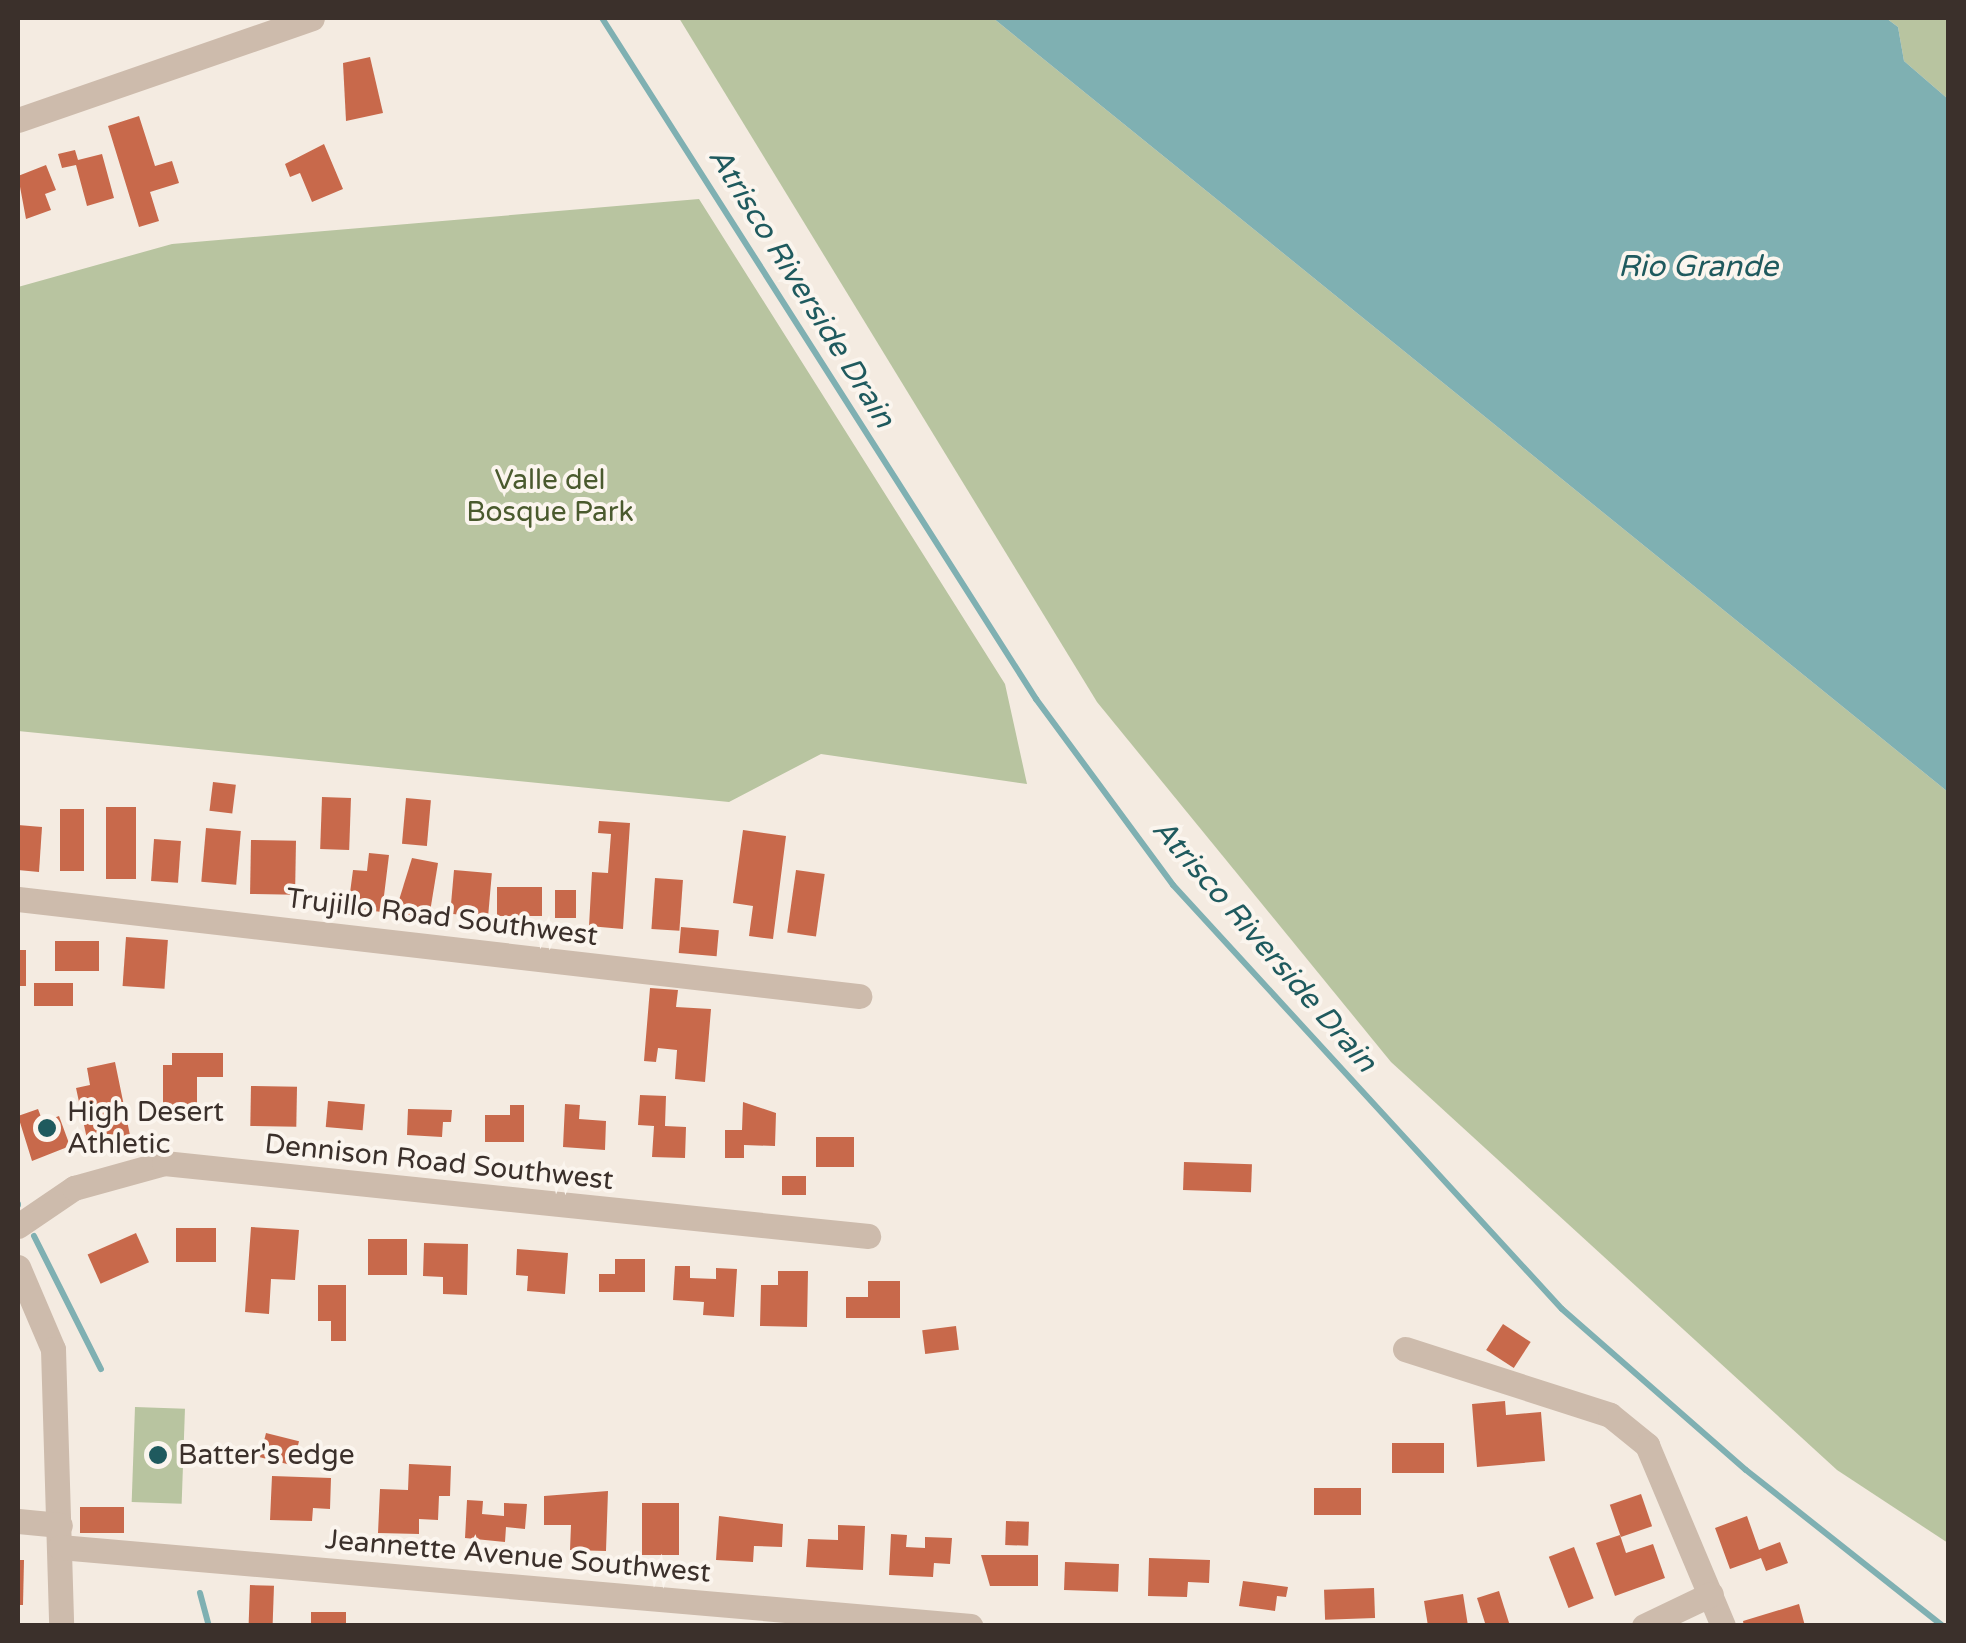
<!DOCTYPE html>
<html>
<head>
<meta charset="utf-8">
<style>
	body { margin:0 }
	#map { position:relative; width:1966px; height:1643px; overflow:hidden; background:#f4ebe1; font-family:"Varela Round",sans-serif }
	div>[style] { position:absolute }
	.green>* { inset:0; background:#b8c4a0; transform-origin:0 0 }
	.water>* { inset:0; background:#7fb0b2 }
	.stream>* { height:6px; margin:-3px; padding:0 3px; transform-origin:3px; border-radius:3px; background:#7fb0b2 }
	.building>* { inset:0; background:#c8694b; transform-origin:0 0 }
	.minor>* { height:25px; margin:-12.5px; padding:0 12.5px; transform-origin:12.5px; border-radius:12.5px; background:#cdbbac }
	.dots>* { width:28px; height:28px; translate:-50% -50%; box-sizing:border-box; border:5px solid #fbf5ee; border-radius:50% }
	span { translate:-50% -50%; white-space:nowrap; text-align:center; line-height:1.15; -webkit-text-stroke:8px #fbf5ee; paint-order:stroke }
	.park-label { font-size:28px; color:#4a5a2e }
	.street-label { font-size:28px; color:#3b302b }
	.poi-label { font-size:28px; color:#3b302b }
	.left { translate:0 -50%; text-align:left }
	.water-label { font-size:30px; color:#1f5a5e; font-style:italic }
	.frame { position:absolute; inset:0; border:20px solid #3b302b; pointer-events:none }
</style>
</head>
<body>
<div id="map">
	<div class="green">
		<i style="clip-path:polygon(679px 18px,993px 18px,1948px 792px,1948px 1543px,1837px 1470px,1391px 1062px,1097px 702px)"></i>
		<i style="clip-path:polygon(1886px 18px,1948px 18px,1948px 99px,1904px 61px,1898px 27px)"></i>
		<i style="clip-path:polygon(699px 199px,1005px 684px,1027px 784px,821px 754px,729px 802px,18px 731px,18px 287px,172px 244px)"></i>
		<i style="left:135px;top:1407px;width:50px;height:95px;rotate:2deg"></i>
	</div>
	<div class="water">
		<i style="clip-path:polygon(993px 18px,1886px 18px,1898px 27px,1904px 61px,1948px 99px,1948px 792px)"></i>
	</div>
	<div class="stream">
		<i style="left:602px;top:18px;width:808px;rotate:57.49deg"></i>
		<i style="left:1036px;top:699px;width:231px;rotate:53.6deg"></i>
		<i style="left:1173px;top:885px;width:575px;rotate:47.47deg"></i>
		<i style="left:1562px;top:1309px;width:244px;rotate:41.2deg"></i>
		<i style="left:1746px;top:1470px;width:251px;rotate:38.4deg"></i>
		<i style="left:18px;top:1204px;width:1px;rotate:90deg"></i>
		<i style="left:34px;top:1236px;width:149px;rotate:63.3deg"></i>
		<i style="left:200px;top:1593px;width:34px;rotate:75deg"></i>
	</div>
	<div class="building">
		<i style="clip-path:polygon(370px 57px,383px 113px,346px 121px,343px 63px)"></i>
		<i style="clip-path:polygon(139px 116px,155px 166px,172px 161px,179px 183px,150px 192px,159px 221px,139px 227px,108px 126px)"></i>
		<i style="clip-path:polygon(324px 144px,343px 189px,312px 202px,300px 173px,290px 177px,285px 164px)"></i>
		<i style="clip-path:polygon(75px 150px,78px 160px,102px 154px,114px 198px,87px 206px,76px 165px,62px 168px,58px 154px)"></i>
		<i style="clip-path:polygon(46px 165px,56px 190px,45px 194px,51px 210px,26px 219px,18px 176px)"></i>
		<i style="left:213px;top:782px;width:23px;height:29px;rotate:7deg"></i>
		<i style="left:322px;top:797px;width:29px;height:52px;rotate:2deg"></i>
		<i style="left:406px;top:798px;width:25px;height:46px;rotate:5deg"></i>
		<i style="left:106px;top:807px;width:30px;height:72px"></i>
		<i style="left:60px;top:809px;width:24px;height:62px"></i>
		<i style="clip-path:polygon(599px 821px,630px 823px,623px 929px,589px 926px,592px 872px,608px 873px,611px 834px,598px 833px)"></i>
		<i style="clip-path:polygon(18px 825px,42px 827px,39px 872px,18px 870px)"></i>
		<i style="left:206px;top:828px;width:35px;height:54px;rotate:5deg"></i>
		<i style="clip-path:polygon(743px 830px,786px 836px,773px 939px,749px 936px,753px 906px,733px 903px)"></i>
		<i style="left:154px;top:839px;width:27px;height:42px;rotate:4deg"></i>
		<i style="left:251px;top:840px;width:45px;height:54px;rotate:1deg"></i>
		<i style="clip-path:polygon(369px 853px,389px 855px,382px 912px,348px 908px,353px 870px,367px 871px)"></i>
		<i style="clip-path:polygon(412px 858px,438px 863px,429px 918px,395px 913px)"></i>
		<i style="left:454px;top:870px;width:38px;height:44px;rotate:5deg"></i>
		<i style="left:796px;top:870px;width:29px;height:63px;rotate:8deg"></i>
		<i style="left:655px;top:878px;width:28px;height:51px;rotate:4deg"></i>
		<i style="left:497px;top:887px;width:45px;height:29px"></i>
		<i style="left:555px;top:890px;width:21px;height:28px"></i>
		<i style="left:681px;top:927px;width:38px;height:26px;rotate:5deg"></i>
		<i style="left:126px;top:937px;width:42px;height:49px;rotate:4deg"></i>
		<i style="left:55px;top:941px;width:44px;height:30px"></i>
		<i style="left:18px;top:950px;width:8px;height:36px"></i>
		<i style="left:34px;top:983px;width:39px;height:23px"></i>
		<i style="clip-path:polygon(650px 988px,678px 990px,676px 1007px,711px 1009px,705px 1082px,675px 1079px,677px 1050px,658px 1048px,656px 1062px,644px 1061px)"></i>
		<i style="clip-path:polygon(172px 1053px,223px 1053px,223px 1077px,197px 1077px,197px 1117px,163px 1117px,163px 1065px,172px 1065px)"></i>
		<i style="clip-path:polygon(115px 1062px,132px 1145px,123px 1147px,120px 1133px,87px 1139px,76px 1088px,90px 1085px,87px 1068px)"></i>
		<i style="left:251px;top:1086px;width:46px;height:40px;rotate:1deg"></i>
		<i style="clip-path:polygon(640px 1095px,666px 1096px,665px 1126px,686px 1127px,685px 1158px,652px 1157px,654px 1126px,638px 1125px)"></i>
		<i style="left:328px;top:1101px;width:37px;height:26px;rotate:5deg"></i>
		<i style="clip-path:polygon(743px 1102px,776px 1113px,775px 1146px,744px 1145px,744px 1158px,725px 1158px,725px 1130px,742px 1130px)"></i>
		<i style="clip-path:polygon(565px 1104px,580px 1105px,579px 1119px,606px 1121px,605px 1150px,563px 1147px)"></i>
		<i style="clip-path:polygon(510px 1105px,524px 1105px,524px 1142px,485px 1142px,485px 1115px,510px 1115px)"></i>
		<i style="clip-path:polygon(38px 1109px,43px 1122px,59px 1116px,70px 1146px,32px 1161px,18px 1116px)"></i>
		<i style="clip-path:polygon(408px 1109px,452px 1110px,451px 1122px,443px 1122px,442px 1137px,407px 1135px)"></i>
		<i style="left:816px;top:1137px;width:38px;height:30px"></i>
		<i style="left:1184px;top:1162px;width:68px;height:28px;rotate:2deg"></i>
		<i style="left:782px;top:1176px;width:24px;height:19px"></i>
		<i style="clip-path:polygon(251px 1227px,299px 1230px,295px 1280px,271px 1279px,269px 1314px,245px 1312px)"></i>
		<i style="left:216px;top:1228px;width:34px;height:40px;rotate:90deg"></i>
		<i style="left:136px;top:1233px;width:32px;height:53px;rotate:66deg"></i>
		<i style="left:368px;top:1239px;width:39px;height:36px"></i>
		<i style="clip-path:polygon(424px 1243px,468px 1244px,467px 1295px,443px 1294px,443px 1277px,423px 1276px)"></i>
		<i style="clip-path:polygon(517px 1249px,568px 1253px,565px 1294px,527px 1291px,528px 1276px,516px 1275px)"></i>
		<i style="clip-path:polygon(615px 1259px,645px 1259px,645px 1292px,599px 1292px,599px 1274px,615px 1274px)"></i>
		<i style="clip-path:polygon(675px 1266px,690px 1266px,690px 1278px,716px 1279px,716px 1268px,737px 1269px,734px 1317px,703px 1315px,704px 1302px,673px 1300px)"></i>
		<i style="clip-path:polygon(778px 1271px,808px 1271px,807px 1327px,760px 1326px,761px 1285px,778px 1285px)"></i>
		<i style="clip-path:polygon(868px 1281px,900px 1281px,900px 1318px,846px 1318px,846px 1297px,868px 1297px)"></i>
		<i style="clip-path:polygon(318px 1285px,346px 1285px,346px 1341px,331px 1341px,331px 1321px,318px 1321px)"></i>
		<i style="left:1503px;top:1324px;width:33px;height:31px;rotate:33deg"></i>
		<i style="left:956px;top:1326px;width:24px;height:34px;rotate:83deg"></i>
		<i style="clip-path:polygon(1505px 1401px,1506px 1415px,1541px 1412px,1545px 1461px,1477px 1467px,1472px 1404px)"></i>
		<i style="left:266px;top:1433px;width:34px;height:25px;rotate:14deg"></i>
		<i style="left:1392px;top:1443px;width:52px;height:30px"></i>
		<i style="clip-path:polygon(409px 1464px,451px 1466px,450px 1496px,439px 1496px,438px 1520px,419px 1519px,419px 1534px,378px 1533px,380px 1489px,408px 1490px)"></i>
		<i style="clip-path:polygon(272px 1476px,331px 1478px,330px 1509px,313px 1508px,312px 1521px,270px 1520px)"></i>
		<i style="left:1314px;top:1488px;width:47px;height:27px"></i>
		<i style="clip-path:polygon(608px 1491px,606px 1551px,570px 1550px,571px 1525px,544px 1525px,544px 1496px)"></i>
		<i style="left:1641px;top:1494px;width:34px;height:33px;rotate:71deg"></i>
		<i style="clip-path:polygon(467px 1500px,483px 1501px,482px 1514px,504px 1516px,504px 1503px,527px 1504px,525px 1529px,506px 1527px,505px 1542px,465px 1538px)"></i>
		<i style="left:642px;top:1503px;width:37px;height:52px"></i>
		<i style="left:80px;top:1507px;width:44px;height:26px"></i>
		<i style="clip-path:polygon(719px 1516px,783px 1524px,782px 1547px,754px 1546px,753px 1562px,716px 1560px)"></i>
		<i style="clip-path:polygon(1747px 1516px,1759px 1550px,1780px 1542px,1788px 1563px,1766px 1571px,1761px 1558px,1730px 1569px,1715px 1528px)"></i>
		<i style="left:1006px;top:1521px;width:23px;height:24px;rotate:2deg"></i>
		<i style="clip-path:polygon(838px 1525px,865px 1526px,863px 1570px,806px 1567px,808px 1539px,838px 1540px)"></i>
		<i style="clip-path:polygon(891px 1534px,907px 1535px,906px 1547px,925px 1548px,925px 1537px,952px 1538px,950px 1564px,934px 1563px,933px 1577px,889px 1575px)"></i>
		<i style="clip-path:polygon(1620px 1535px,1626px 1553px,1653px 1544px,1665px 1578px,1615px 1596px,1596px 1543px)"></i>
		<i style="left:1574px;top:1547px;width:55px;height:27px;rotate:69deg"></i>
		<i style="clip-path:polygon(981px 1555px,1038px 1555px,1038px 1586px,990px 1586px)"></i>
		<i style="clip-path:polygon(1149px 1558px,1210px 1560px,1209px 1583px,1188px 1582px,1187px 1597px,1148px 1596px)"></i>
		<i style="clip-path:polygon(18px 1560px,24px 1560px,23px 1605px,18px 1605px)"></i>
		<i style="left:1065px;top:1562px;width:54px;height:28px;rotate:2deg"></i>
		<i style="clip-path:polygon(1243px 1581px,1288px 1587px,1286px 1597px,1277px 1596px,1275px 1611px,1239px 1606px)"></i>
		<i style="left:250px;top:1585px;width:24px;height:41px;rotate:2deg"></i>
		<i style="left:1374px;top:1588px;width:30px;height:50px;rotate:88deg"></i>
		<i style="clip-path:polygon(1499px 1591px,1510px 1626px,1486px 1626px,1477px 1598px)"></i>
		<i style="clip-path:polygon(1463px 1594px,1468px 1626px,1428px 1626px,1424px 1601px)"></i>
		<i style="clip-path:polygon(1799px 1604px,1805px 1626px,1744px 1626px,1743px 1621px)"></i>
		<i style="left:311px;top:1612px;width:35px;height:14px"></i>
	</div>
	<div class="minor">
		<i style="left:18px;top:120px;width:311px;rotate:-19.1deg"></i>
		<i style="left:18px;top:899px;width:847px;rotate:6.58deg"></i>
		<i style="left:18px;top:1226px;width:68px;rotate:-34.2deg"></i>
		<i style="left:74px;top:1188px;width:93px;rotate:-15.5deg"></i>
		<i style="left:164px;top:1163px;width:708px;rotate:5.92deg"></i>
		<i style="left:18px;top:1267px;width:89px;rotate:66.9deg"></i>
		<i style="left:53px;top:1349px;width:277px;rotate:88.3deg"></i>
		<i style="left:1405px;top:1349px;width:215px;rotate:17.8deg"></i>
		<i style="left:1610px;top:1415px;width:48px;rotate:39deg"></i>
		<i style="left:1647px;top:1445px;width:196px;rotate:67.2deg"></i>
		<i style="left:18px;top:1521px;width:42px;rotate:5.4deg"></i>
		<i style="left:60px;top:1547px;width:914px;rotate:4.96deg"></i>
		<i style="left:1644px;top:1626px;width:74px;rotate:-25.5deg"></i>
	</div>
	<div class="dots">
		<i style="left:47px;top:1128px;background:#1f5a5e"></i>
		<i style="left:158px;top:1455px;background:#1f5a5e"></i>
	</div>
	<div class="park-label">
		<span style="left:550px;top:496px">Valle del<br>Bosque Park</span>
	</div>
	<div class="street-label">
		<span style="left:442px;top:917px;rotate:7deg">Trujillo Road Southwest</span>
		<span style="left:439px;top:1162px;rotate:6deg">Dennison Road Southwest</span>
		<span style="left:518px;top:1556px;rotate:5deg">Jeannette Avenue Southwest</span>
	</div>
	<div class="poi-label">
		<span class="left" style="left:67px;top:1128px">High Desert<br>Athletic</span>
		<span class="left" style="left:178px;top:1455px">Batter's edge</span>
	</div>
	<div class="water-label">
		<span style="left:1698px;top:267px">Rio Grande</span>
		<span style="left:801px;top:288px;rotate:58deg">Atrisco Riverside Drain</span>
		<span style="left:1264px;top:946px;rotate:49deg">Atrisco Riverside Drain</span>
	</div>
	<div class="frame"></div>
</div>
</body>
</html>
